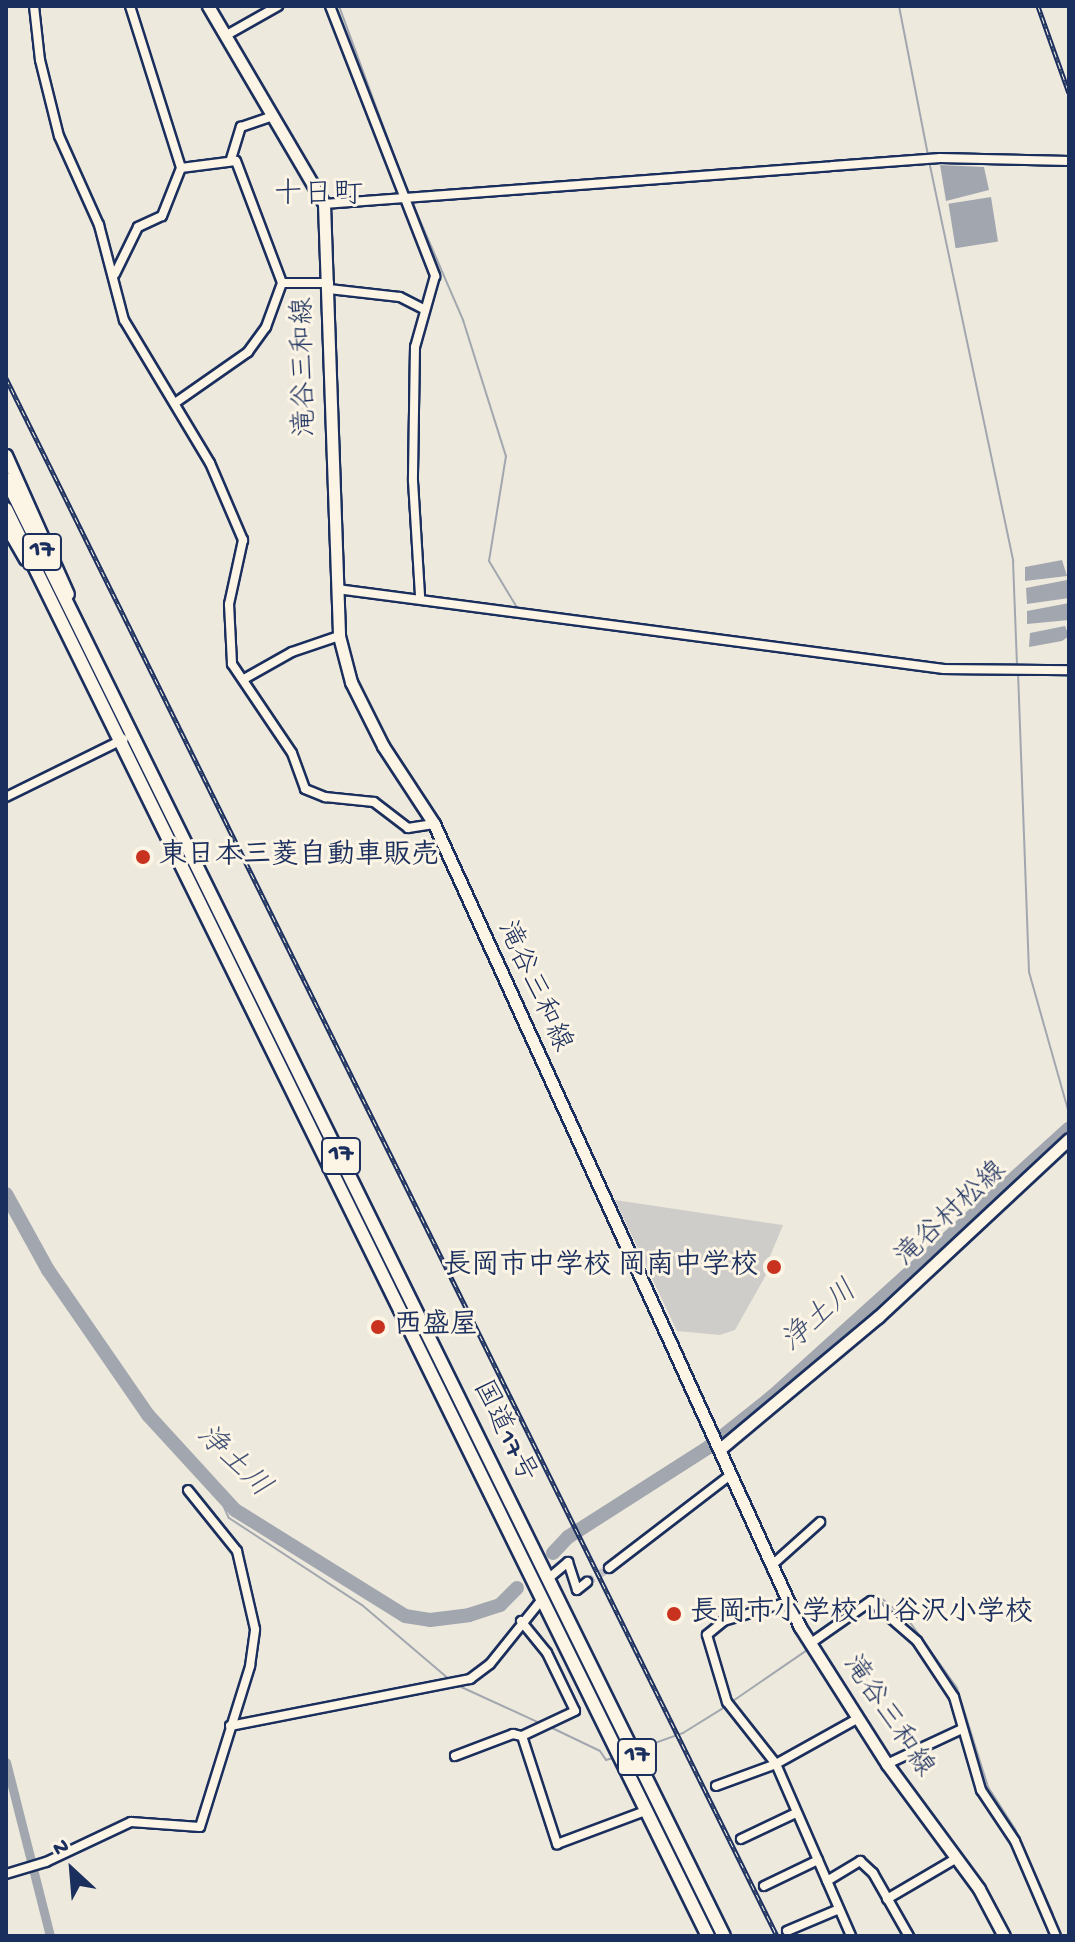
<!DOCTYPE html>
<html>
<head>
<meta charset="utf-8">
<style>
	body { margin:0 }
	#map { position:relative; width:1075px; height:1942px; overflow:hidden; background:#eee9dd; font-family:"Gochi Hand","Klee One",sans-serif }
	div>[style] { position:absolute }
	.green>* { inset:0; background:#cfcdca }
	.water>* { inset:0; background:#a2a7af; transform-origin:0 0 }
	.stream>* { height:2px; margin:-1px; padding:0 1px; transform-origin:1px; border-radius:1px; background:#a2a7af }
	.canal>* { height:9px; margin:-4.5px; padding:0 4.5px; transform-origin:4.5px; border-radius:4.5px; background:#a2a7af }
	.river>* { height:14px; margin:-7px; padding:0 7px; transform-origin:7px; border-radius:7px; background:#a2a7af }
	.minor-tunnel>* { height:8px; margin-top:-4px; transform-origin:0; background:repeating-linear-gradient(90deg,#c4c4c4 0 8px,transparent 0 12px) }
	.roads { filter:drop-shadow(2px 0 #1b2f5e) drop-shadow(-2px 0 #1b2f5e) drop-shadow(0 2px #1b2f5e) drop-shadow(0 -2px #1b2f5e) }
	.minor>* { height:8px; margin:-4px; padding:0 4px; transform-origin:4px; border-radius:4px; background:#fcf5e5 }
	.secondary>* { height:11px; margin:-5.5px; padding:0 5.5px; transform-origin:5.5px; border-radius:5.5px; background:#fcf5e5 }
	.trunk>* { height:12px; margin:-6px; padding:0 6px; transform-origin:6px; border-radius:6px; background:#fcf5e5 }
	.rail>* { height:5px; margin-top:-2.5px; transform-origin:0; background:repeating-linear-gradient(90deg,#fcf5e5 0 6px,#1b2f5e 0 12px); box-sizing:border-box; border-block:2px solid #1b2f5e }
	.dots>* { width:22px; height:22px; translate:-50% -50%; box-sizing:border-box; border:4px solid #fcf5e5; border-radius:50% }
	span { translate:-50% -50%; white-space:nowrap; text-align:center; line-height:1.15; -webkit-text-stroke:6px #fcf5e5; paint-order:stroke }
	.shield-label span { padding:2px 6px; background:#fcf5e5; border:2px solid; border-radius:6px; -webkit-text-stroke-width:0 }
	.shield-label { font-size:26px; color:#1b2f5e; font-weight:700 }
	.street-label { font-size:28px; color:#1b2f5e }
	.poi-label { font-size:28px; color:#1b2f5e; font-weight:700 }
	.left { translate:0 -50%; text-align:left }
	.right { translate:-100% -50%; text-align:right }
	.neighbourhood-label { font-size:30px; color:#1b2f5e }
	.water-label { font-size:30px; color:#445376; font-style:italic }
	.frame { position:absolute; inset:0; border:8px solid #1b2f5e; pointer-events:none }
	.north { position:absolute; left:32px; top:1830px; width:80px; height:80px; -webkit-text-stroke:6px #fcf5e5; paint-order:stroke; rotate:334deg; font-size:22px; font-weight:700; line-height:32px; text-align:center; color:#1b2f5e }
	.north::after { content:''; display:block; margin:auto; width:28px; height:36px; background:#1b2f5e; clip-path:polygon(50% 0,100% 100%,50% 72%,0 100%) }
</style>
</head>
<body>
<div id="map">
	<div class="green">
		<i style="clip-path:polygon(615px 1200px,783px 1225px,768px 1261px,771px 1266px,735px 1330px,720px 1335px,677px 1331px)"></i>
	</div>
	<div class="water">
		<i style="clip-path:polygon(940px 165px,984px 167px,989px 190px,946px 201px)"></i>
		<i style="left:991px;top:197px;width:45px;height:43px;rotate:81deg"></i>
		<i style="clip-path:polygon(1062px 560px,1067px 576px,1025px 581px,1025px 567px)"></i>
		<i style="clip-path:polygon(1067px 580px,1069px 598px,1027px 604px,1026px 588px)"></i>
		<i style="clip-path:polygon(1069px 603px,1069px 620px,1027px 624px,1027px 611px)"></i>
		<i style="clip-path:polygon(1065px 626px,1069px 636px,1062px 641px,1029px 647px,1030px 633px)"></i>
	</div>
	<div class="stream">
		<i style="left:339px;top:6px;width:202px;rotate:69.8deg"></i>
		<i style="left:899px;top:6px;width:152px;rotate:79deg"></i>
		<i style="left:929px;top:161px;width:409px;rotate:78.1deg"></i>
		<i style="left:1013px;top:561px;width:105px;rotate:87.8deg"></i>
		<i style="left:412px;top:202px;width:129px;rotate:66.6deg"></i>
		<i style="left:463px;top:320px;width:143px;rotate:72.5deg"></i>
		<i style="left:506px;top:456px;width:106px;rotate:99.2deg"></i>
		<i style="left:489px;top:561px;width:52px;rotate:59deg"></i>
		<i style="left:1018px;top:672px;width:300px;rotate:87.9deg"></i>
		<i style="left:1029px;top:972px;width:147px;rotate:74.2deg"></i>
		<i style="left:219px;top:1496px;width:24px;rotate:66deg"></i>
		<i style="left:229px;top:1518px;width:159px;rotate:33.2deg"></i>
		<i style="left:362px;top:1605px;width:116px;rotate:40.4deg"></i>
		<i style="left:877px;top:1600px;width:4px;rotate:-27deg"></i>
		<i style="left:881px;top:1598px;width:36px;rotate:39deg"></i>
		<i style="left:909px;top:1621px;width:82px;rotate:54.4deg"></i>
		<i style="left:957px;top:1688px;width:104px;rotate:72.6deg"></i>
		<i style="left:988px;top:1787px;width:50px;rotate:57.3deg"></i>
		<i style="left:1015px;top:1829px;width:93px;rotate:65.9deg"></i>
		<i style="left:829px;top:1635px;width:25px;rotate:-34deg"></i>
		<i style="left:459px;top:1686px;width:89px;rotate:24.6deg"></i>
		<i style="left:730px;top:1703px;width:93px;rotate:-34.5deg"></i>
		<i style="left:550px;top:1727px;width:55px;rotate:25.6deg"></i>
		<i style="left:600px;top:1751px;width:11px;rotate:56deg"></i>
		<i style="left:606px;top:1760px;width:7px;rotate:-16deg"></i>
		<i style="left:638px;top:1749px;width:48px;rotate:-19.6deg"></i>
		<i style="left:683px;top:1733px;width:49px;rotate:-31.8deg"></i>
		<i style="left:6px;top:1766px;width:1px"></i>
	</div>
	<div class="canal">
		<i style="left:6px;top:1762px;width:179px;rotate:75.8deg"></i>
	</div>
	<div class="river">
		<i style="left:6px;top:1194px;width:87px;rotate:61.1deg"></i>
		<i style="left:48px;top:1270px;width:176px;rotate:55.4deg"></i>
		<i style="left:148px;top:1415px;width:129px;rotate:47.5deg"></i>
		<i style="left:235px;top:1510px;width:200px;rotate:31.9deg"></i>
		<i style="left:405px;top:1616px;width:25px;rotate:9deg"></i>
		<i style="left:430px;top:1620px;width:39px;rotate:-7deg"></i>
		<i style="left:469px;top:1615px;width:33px;rotate:-18deg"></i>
		<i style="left:500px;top:1605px;width:24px;rotate:-45deg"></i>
		<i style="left:553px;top:1553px;width:22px;rotate:-47deg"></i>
		<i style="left:568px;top:1537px;width:167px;rotate:-32.6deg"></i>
		<i style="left:709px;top:1447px;width:82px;rotate:-38.6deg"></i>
		<i style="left:773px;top:1396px;width:399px;rotate:-42.1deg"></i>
	</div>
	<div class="minor-tunnel">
		<i style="left:587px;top:1582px;width:26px;rotate:-32deg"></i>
	</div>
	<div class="roads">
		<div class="minor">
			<i style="left:34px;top:6px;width:54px;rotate:83.7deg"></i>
			<i style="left:40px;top:60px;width:78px;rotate:76deg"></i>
			<i style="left:59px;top:136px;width:98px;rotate:65.8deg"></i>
			<i style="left:99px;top:225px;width:98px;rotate:75.3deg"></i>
			<i style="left:124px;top:320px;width:167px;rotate:59deg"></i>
			<i style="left:210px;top:463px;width:84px;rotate:66.8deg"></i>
			<i style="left:243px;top:540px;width:66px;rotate:102.3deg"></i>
			<i style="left:229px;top:604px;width:60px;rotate:87.1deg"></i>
			<i style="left:232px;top:664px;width:107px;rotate:56deg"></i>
			<i style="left:292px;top:753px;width:38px;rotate:70deg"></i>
			<i style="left:305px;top:789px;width:22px;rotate:22deg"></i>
			<i style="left:325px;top:797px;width:49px;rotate:5.8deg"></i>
			<i style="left:374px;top:802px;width:43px;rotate:37.4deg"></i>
			<i style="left:408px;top:828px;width:26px;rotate:-9deg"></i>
			<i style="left:130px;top:6px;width:170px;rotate:72.5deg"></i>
			<i style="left:181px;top:168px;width:55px;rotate:-7.3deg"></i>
			<i style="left:236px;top:161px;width:130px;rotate:69.3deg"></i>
			<i style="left:282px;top:283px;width:47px;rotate:110deg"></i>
			<i style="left:266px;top:327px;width:31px;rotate:126deg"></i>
			<i style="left:248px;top:352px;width:89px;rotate:145.1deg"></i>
			<i style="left:330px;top:6px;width:290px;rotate:68.7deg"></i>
			<i style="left:435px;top:276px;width:74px;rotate:105.7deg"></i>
			<i style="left:415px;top:347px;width:134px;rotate:90.9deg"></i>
			<i style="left:413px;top:481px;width:115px;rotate:86.5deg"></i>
			<i style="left:225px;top:36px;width:61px;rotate:-29.5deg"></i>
			<i style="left:231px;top:159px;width:34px;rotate:-73deg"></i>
			<i style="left:241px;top:127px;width:34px;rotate:-19deg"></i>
			<i style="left:324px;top:204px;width:618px;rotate:-4.27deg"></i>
			<i style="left:940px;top:158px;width:129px;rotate:1.3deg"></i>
			<i style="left:115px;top:274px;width:52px;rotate:-63.9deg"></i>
			<i style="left:138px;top:227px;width:26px;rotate:-25deg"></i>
			<i style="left:162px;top:216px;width:52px;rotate:-68.4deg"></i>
			<i style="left:282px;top:283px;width:47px"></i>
			<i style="left:329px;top:289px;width:71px;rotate:6.4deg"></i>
			<i style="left:400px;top:297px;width:27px;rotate:27deg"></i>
			<i style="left:337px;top:589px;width:612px;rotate:7.51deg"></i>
			<i style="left:944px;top:669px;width:125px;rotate:0.5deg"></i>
			<i style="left:244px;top:679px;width:55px;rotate:-29.4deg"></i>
			<i style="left:292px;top:652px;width:50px;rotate:-18.8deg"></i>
			<i style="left:6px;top:797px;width:131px;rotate:-26.2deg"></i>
			<i style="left:771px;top:1566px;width:66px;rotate:-41.9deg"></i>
			<i style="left:609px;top:1568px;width:151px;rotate:-37.5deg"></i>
			<i style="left:549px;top:1578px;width:25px;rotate:-40deg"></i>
			<i style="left:568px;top:1562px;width:29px;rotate:72deg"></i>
			<i style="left:577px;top:1590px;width:13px;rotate:-39deg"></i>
			<i style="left:788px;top:1602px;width:67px;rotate:163.5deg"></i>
			<i style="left:724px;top:1621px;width:22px;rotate:141deg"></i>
			<i style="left:707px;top:1635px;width:70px;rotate:73.4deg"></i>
			<i style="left:727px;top:1702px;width:79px;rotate:51.7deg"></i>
			<i style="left:776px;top:1764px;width:188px;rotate:66.4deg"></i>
			<i style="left:521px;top:1621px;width:41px;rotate:50.9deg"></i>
			<i style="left:547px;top:1653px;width:64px;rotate:64.2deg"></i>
			<i style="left:575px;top:1711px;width:59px;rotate:154.7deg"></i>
			<i style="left:811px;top:1643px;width:73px;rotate:-35deg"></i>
			<i style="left:871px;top:1601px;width:61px;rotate:41deg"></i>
			<i style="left:917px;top:1641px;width:67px;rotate:56.5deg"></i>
			<i style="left:954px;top:1697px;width:97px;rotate:73.8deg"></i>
			<i style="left:981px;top:1790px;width:61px;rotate:56.3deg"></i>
			<i style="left:1015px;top:1841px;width:103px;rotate:66.7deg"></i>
			<i style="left:230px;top:1726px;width:245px;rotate:-11.1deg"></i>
			<i style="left:470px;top:1679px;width:25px;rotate:-37deg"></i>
			<i style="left:490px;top:1664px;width:85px;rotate:-51.2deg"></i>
			<i style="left:455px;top:1756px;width:62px;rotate:-20.8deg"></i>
			<i style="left:513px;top:1734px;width:9px;rotate:13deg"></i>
			<i style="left:522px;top:1736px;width:114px;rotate:72deg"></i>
			<i style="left:557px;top:1844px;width:97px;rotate:-20.5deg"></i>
			<i style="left:887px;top:1764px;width:83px;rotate:-25deg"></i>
			<i style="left:716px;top:1786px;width:64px;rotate:-20.1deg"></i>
			<i style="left:776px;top:1764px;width:93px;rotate:-29.1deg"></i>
			<i style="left:741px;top:1839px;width:61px;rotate:-25.3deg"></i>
			<i style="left:6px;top:1874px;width:42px;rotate:-16.7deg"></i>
			<i style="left:46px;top:1862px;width:94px;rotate:-25.2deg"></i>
			<i style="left:131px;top:1822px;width:69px;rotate:4.1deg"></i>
			<i style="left:200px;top:1827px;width:169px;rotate:-72.7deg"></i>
			<i style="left:250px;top:1666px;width:37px;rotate:-82deg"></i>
			<i style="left:255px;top:1629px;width:80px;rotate:-103deg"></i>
			<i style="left:237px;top:1551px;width:78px;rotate:-128.8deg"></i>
			<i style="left:827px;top:1881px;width:39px;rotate:-31deg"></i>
			<i style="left:860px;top:1861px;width:18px;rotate:43deg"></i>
			<i style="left:873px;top:1873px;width:73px;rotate:60.3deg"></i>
			<i style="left:764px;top:1886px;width:60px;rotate:-25.7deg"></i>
			<i style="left:887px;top:1899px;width:81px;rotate:-30.4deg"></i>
			<i style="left:787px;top:1931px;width:56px;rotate:-22.9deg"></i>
		</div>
		<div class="secondary">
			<i style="left:208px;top:6px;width:229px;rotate:59.6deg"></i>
			<i style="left:324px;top:204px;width:432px;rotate:88deg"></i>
			<i style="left:339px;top:636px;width:48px;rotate:75.4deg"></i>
			<i style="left:351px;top:682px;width:72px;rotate:63.4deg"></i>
			<i style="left:383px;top:746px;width:93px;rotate:56.8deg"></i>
			<i style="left:434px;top:824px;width:882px;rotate:65.5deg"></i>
			<i style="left:800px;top:1627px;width:162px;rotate:57.6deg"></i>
			<i style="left:887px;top:1764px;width:155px;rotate:53.6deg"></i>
			<i style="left:979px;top:1889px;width:53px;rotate:62deg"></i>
			<i style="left:6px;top:455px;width:152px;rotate:66deg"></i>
			<i style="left:6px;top:526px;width:38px;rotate:60deg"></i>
			<i style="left:720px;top:1449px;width:206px;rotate:-39.9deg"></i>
			<i style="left:878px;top:1317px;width:261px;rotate:-43deg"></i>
		</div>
		<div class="trunk">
			<i style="left:6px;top:479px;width:1624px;rotate:63.77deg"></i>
			<i style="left:6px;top:509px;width:1590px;rotate:63.81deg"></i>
		</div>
	</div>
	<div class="rail">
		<i style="left:1038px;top:6px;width:92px;rotate:70.4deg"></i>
		<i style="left:6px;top:378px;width:1738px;rotate:63.67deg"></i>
	</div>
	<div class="dots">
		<i style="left:143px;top:857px;background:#c8321e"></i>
		<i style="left:774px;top:1267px;background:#c8321e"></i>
		<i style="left:378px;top:1327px;background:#c8321e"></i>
		<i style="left:674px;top:1614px;background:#c8321e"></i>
	</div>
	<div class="shield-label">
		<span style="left:42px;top:552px">17</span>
		<span style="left:341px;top:1156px">17</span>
		<span style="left:637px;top:1757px">17</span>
	</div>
	<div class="street-label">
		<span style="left:306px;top:367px;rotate:-91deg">滝谷三和線</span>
		<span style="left:533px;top:987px;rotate:65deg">滝谷三和線</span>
		<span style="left:952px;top:1215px;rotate:-43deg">滝谷村松線</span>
		<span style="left:503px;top:1432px;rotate:64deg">国道17号</span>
		<span style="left:887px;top:1717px;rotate:56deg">滝谷三和線</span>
	</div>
	<div class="poi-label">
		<span class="left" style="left:159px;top:857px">東日本三菱自動車販売</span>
		<span class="right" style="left:758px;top:1267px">長岡市中学校 岡南中学校</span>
		<span class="left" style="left:394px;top:1327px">西盛屋</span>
		<span class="left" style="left:690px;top:1614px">長岡市小学校 山谷沢小学校</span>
	</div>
	<div class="neighbourhood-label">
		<span style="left:318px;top:197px">十日町</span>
	</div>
	<div class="water-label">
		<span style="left:821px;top:1318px;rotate:-42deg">浄土川</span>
		<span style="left:232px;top:1463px;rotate:44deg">浄土川</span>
	</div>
	<div class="frame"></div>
	<div class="north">N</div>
</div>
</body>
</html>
